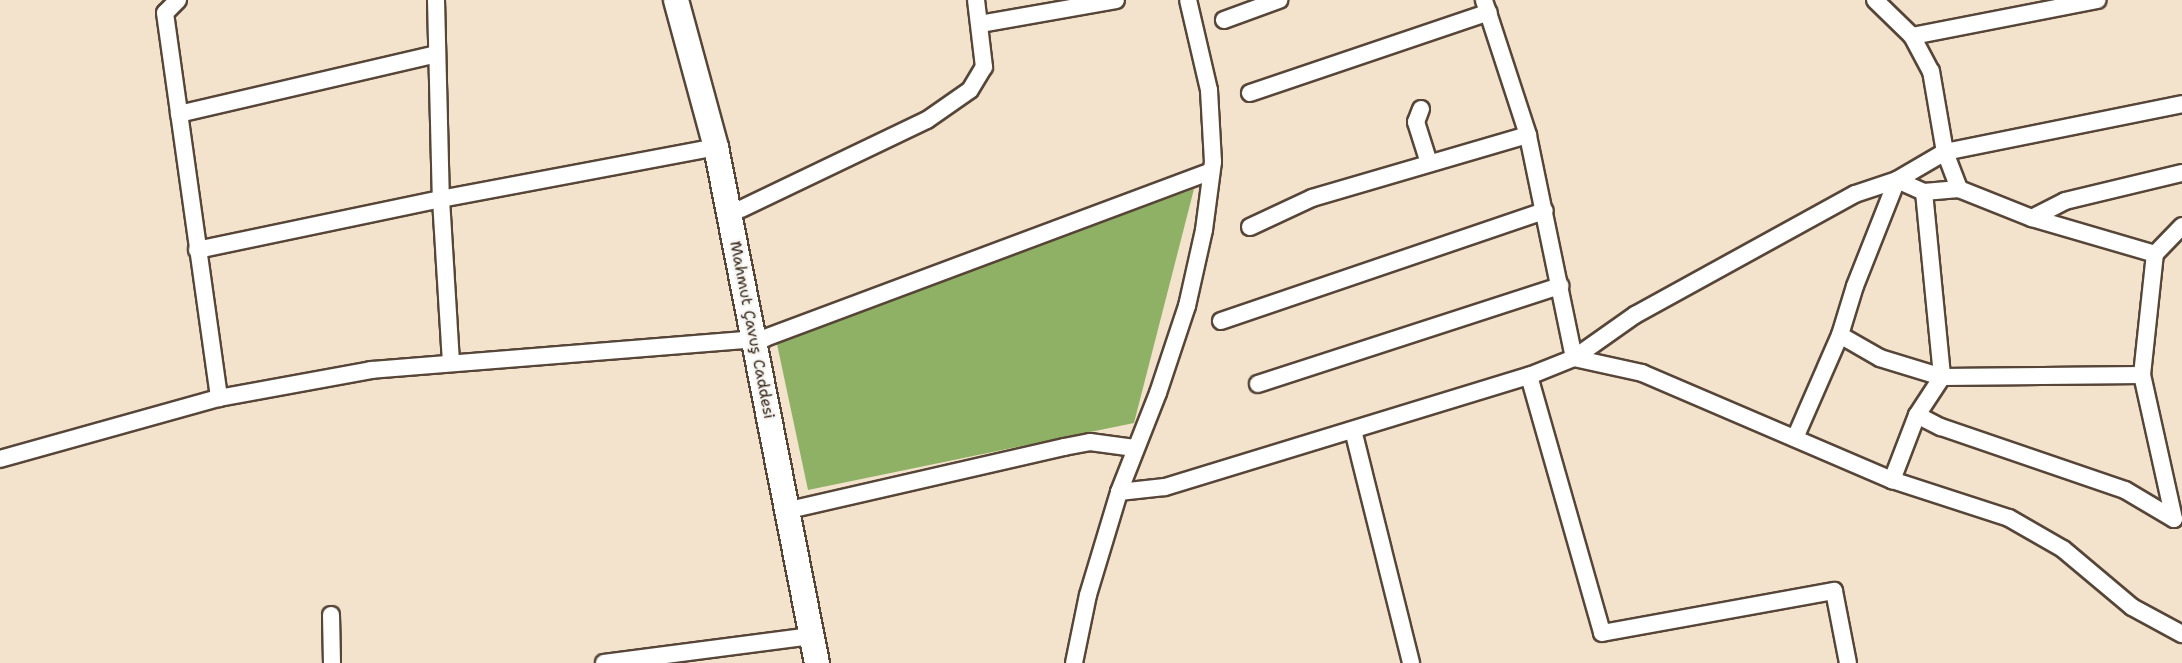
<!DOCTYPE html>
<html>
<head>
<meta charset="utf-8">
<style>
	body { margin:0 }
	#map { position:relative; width:2182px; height:663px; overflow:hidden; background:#f3e3cc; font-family:"Shantell Sans",sans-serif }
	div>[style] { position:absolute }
	.forest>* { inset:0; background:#8fb165 }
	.roads { filter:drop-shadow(2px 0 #574638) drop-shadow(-2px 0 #574638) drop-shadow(0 2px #574638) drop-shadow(0 -2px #574638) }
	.street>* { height:16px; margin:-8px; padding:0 8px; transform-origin:8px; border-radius:8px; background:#fff }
	.secondary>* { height:24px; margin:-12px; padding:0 12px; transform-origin:12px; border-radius:12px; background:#fff }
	span { translate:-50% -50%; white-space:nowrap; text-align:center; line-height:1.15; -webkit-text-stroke:5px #f6f6f2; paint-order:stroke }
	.street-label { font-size:16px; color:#3b2a1e }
</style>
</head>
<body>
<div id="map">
	<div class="forest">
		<i style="clip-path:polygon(1194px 189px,1134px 423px,808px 490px,777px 344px,944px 278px)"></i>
	</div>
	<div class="roads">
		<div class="street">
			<i style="left:178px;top:0;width:18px;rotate:135deg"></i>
			<i style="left:165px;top:13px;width:389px;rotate:82deg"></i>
			<i style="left:436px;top:0;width:199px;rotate:88.6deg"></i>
			<i style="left:441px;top:199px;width:280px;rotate:-10.7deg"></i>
			<i style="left:1875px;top:0;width:52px;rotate:44.2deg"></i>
			<i style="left:1912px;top:36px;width:40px;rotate:62deg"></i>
			<i style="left:1931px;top:71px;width:82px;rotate:80.2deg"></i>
			<i style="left:1945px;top:152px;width:40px;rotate:69deg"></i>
			<i style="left:1224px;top:20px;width:59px;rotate:-20deg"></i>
			<i style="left:980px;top:24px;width:138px;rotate:-10deg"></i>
			<i style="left:1912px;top:36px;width:189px;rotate:-11deg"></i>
			<i style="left:1250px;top:93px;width:252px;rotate:-18.7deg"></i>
			<i style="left:1421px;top:109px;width:14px;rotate:111deg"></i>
			<i style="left:1416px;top:122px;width:43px;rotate:72.4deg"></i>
			<i style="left:179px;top:114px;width:264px;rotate:-13.1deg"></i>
			<i style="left:1924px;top:192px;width:186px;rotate:84.4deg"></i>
			<i style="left:1942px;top:377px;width:45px;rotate:123.3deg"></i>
			<i style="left:1917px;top:415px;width:70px;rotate:111deg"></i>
			<i style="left:1892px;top:480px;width:123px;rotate:18deg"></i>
			<i style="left:2009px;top:518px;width:62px;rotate:29.9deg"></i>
			<i style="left:2063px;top:549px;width:90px;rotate:40deg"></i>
			<i style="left:2132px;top:607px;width:57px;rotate:28.4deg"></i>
			<i style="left:741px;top:209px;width:206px;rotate:-25.6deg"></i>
			<i style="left:927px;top:120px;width:52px;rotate:-34.9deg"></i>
			<i style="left:970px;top:90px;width:27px;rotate:-59deg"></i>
			<i style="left:984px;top:67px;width:67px;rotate:-96.8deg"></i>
			<i style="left:2032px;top:218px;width:37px;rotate:-27deg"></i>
			<i style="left:2065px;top:201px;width:120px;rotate:-13.5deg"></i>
			<i style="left:1250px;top:227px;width:68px;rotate:-25.1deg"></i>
			<i style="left:1312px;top:198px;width:225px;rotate:-16.3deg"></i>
			<i style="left:197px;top:250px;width:249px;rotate:-11.8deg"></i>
			<i style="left:441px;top:199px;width:164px;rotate:86.5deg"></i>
			<i style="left:1221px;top:321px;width:342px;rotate:-18.8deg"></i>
			<i style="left:1574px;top:358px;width:75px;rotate:-35.2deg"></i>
			<i style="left:1635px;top:315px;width:251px;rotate:-28.8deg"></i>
			<i style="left:1855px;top:194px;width:44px;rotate:-18.4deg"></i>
			<i style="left:1897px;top:180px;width:56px;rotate:-30.3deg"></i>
			<i style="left:1945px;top:152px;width:242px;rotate:-11.4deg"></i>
			<i style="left:1574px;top:358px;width:70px;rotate:12.4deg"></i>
			<i style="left:1642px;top:373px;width:272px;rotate:23.2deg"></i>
			<i style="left:2142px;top:375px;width:200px;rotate:179.4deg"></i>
			<i style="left:1942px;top:377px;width:65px;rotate:-163deg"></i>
			<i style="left:1880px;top:358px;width:46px;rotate:-150.1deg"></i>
			<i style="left:1840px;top:335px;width:51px;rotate:-73deg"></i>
			<i style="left:1855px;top:286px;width:114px;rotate:-68.4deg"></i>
			<i style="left:1897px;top:180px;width:30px;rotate:24deg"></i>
			<i style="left:1924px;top:192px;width:35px;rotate:-5deg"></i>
			<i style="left:1959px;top:189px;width:79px;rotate:21.7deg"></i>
			<i style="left:2032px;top:218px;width:128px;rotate:16.3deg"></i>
			<i style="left:1529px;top:376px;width:267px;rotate:74.1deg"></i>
			<i style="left:1602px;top:633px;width:236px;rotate:-10.3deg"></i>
			<i style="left:1834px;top:591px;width:73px;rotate:79deg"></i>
			<i style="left:1258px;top:384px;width:318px;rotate:-18deg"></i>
			<i style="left:1917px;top:415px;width:27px;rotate:27deg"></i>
			<i style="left:1941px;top:427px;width:194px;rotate:18.9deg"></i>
			<i style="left:2125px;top:490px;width:57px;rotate:30.6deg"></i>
			<i style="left:1353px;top:430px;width:240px;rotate:76deg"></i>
			<i style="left:1795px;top:438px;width:112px;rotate:-66.4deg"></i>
			<i style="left:0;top:459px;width:227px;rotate:-15.6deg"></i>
			<i style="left:219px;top:398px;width:155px;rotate:-10.4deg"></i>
			<i style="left:371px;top:370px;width:395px;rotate:-4.6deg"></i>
			<i style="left:765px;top:338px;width:476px;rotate:-20.5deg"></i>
			<i style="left:1119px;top:492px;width:106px;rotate:-68.5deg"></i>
			<i style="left:1158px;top:393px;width:92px;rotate:-71.6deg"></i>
			<i style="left:1187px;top:306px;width:78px;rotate:-77.4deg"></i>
			<i style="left:1204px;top:230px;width:69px;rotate:-82.5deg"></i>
			<i style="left:1213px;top:162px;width:72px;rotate:-93.2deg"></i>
			<i style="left:1209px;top:90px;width:92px;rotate:-103.1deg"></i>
			<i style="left:798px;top:508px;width:273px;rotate:-12.9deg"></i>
			<i style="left:1064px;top:447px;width:26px;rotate:-11deg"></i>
			<i style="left:1090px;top:442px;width:45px;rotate:7.6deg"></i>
			<i style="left:2174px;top:519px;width:148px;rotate:-102.5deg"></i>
			<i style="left:2142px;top:375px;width:122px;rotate:-83.9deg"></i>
			<i style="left:2155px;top:254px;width:39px;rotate:-46deg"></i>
			<i style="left:331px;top:615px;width:48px;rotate:88.8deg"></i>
			<i style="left:604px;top:663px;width:209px;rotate:-7.4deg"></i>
			<i style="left:1074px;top:663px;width:69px;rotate:-78.4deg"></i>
			<i style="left:1088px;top:595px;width:108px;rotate:-73.2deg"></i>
			<i style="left:1119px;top:492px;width:46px;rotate:-6.2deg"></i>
			<i style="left:1165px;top:487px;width:381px;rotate:-17deg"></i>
			<i style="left:1529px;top:376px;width:48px;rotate:-21.8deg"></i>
			<i style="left:1574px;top:358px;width:228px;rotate:-101.7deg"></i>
			<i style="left:1528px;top:135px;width:142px;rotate:-108.1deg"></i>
		</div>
		<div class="secondary">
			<i style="left:676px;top:0;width:152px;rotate:74.8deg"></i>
			<i style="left:716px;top:147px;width:526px;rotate:78.93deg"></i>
		</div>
	</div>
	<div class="street-label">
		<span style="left:752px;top:330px;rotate:79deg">Mahmut Çavuş Caddesi</span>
	</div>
</div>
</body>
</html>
